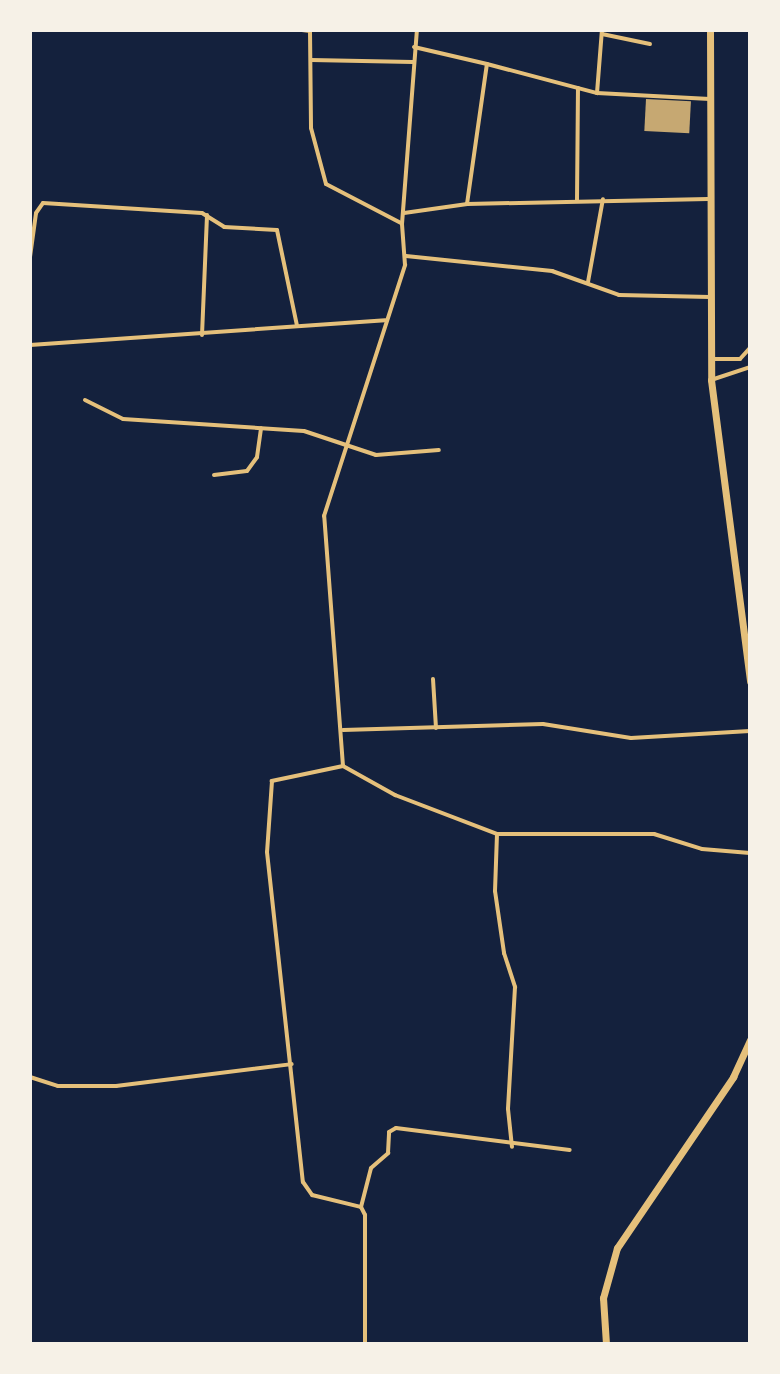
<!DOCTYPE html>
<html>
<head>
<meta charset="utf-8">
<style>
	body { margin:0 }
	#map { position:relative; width:780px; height:1374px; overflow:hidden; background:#14213d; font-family:"Noto Sans",sans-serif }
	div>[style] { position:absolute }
	.building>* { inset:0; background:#c6a872; transform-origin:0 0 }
	.minor>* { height:4px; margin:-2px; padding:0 2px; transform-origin:2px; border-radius:2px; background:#e5c07b }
	.trunk>* { height:7px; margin:-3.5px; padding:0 3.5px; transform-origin:3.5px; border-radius:3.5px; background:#e5c07b }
	span { translate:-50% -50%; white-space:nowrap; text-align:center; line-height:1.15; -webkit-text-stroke:8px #f6f1e7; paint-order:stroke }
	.frame { position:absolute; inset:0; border:32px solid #f6f1e7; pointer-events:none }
</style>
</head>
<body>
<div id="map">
	<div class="building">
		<i style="left:646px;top:99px;width:45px;height:32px;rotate:3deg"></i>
	</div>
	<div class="minor">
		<i style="left:302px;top:30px;width:8px;rotate:7deg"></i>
		<i style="left:310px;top:31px;width:97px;rotate:89.4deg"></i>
		<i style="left:311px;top:128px;width:58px;rotate:75deg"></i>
		<i style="left:326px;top:184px;width:85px;rotate:27.5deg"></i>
		<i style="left:602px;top:34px;width:49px;rotate:11.8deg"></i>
		<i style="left:414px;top:47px;width:75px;rotate:13.1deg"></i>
		<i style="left:311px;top:60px;width:102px;rotate:1.1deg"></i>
		<i style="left:597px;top:93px;width:63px;rotate:-85.5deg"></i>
		<i style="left:577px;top:201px;width:113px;rotate:-89.5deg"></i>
		<i style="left:467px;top:204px;width:141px;rotate:-81.9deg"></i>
		<i style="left:487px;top:64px;width:114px;rotate:14.8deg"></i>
		<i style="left:597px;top:93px;width:113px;rotate:3deg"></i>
		<i style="left:404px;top:213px;width:64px;rotate:-8.1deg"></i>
		<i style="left:467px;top:204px;width:241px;rotate:-1.2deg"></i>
		<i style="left:406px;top:256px;width:147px;rotate:5.9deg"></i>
		<i style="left:552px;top:271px;width:71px;rotate:19.7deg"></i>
		<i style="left:619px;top:295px;width:91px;rotate:1.3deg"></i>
		<i style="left:30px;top:257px;width:44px;rotate:-82.2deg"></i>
		<i style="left:36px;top:213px;width:12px;rotate:-55deg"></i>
		<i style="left:43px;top:203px;width:159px;rotate:3.6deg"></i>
		<i style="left:202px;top:213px;width:26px;rotate:32deg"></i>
		<i style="left:224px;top:227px;width:53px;rotate:3.2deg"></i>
		<i style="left:277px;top:230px;width:98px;rotate:78.2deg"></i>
		<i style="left:30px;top:279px;width:59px;rotate:90deg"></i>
		<i style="left:588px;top:282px;width:84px;rotate:-79.8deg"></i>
		<i style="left:202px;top:335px;width:120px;rotate:-87.6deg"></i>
		<i style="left:30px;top:345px;width:356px;rotate:-4deg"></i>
		<i style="left:711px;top:359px;width:29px"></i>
		<i style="left:740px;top:359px;width:15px;rotate:-48deg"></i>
		<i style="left:711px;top:380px;width:41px;rotate:-18.4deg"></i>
		<i style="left:85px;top:400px;width:42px;rotate:26.6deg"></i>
		<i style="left:123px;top:419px;width:181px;rotate:3.8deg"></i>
		<i style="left:304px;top:431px;width:76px;rotate:18.4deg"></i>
		<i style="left:376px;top:455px;width:63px;rotate:-4.5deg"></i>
		<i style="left:214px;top:475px;width:33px;rotate:-7deg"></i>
		<i style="left:247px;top:471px;width:17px;rotate:-54deg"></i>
		<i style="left:257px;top:457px;width:29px;rotate:-82deg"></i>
		<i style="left:433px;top:679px;width:49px;rotate:86.5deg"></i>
		<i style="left:343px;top:730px;width:200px;rotate:-1.7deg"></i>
		<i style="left:543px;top:724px;width:89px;rotate:9deg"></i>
		<i style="left:631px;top:738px;width:119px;rotate:-3.4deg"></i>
		<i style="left:343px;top:766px;width:251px;rotate:-94.3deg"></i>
		<i style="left:324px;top:516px;width:264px;rotate:-72.1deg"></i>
		<i style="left:405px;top:265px;width:41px;rotate:-94.2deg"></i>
		<i style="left:402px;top:224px;width:195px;rotate:-85.6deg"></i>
		<i style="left:343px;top:766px;width:73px;rotate:168.1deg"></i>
		<i style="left:272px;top:781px;width:71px;rotate:94deg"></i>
		<i style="left:267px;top:852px;width:332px;rotate:83.8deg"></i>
		<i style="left:303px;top:1182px;width:16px;rotate:55deg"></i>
		<i style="left:312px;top:1195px;width:50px;rotate:13.8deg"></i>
		<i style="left:361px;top:1207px;width:9px;rotate:63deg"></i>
		<i style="left:365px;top:1215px;width:129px;rotate:90deg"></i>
		<i style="left:343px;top:766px;width:60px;rotate:29.1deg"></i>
		<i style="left:395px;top:795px;width:109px;rotate:20.9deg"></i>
		<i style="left:497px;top:834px;width:157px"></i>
		<i style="left:654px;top:834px;width:50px;rotate:17.4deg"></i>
		<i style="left:702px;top:849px;width:48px;rotate:4.8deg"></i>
		<i style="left:497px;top:834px;width:57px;rotate:92deg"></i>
		<i style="left:495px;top:891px;width:63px;rotate:81.7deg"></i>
		<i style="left:504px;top:953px;width:36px;rotate:72deg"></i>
		<i style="left:515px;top:987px;width:122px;rotate:93.3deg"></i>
		<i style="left:508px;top:1109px;width:38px;rotate:84deg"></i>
		<i style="left:30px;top:1077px;width:29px;rotate:18deg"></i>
		<i style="left:58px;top:1086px;width:58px"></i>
		<i style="left:116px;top:1086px;width:177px;rotate:-7.1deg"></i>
		<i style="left:361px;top:1207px;width:40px;rotate:-75.6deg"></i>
		<i style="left:371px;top:1168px;width:23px;rotate:-41deg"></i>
		<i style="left:388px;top:1153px;width:21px;rotate:-87deg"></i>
		<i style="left:389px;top:1132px;width:8px;rotate:-30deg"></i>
		<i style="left:396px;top:1128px;width:175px;rotate:7.2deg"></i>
	</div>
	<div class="trunk">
		<i style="left:710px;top:30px;width:350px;rotate:89.8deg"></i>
		<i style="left:711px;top:380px;width:304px;rotate:82.6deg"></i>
		<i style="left:606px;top:1344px;width:46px;rotate:-93.7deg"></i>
		<i style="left:603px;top:1298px;width:52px;rotate:-74.4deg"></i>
		<i style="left:617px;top:1248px;width:207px;rotate:-55.8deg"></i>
		<i style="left:733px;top:1077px;width:41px;rotate:-65.3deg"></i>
	</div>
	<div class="frame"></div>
</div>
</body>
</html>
